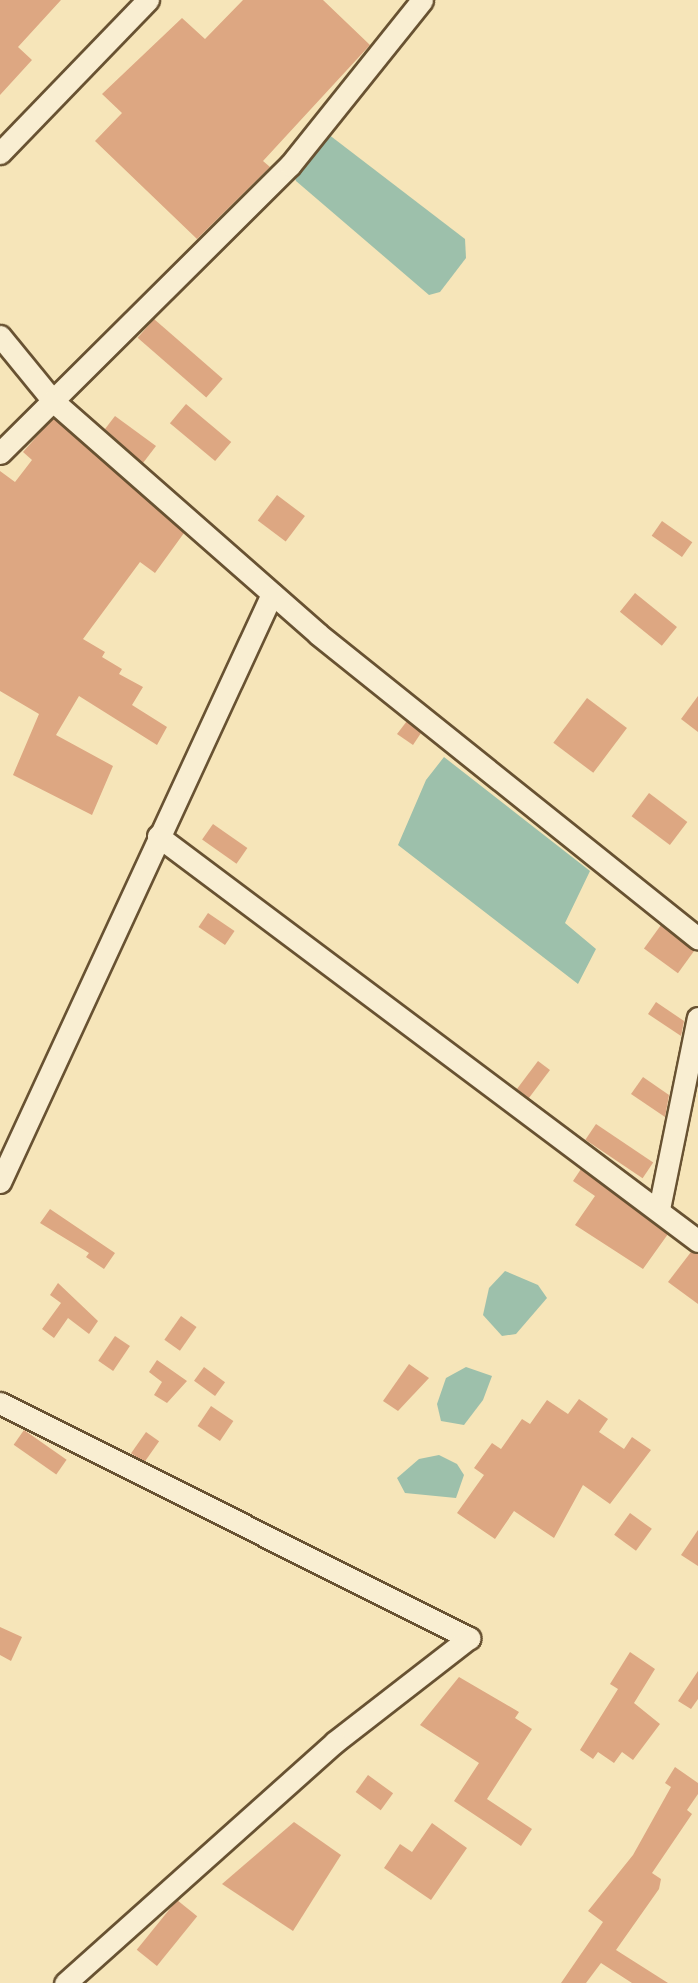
<!DOCTYPE html>
<html>
<head>
<meta charset="utf-8">
<style>
	body { margin:0 }
	#map { position:relative; width:698px; height:1983px; overflow:hidden; background:#f6e5b9; font-family:"Gentium Book Plus",serif }
	div>[style] { position:absolute }
	.water>* { inset:0; background:#9dc0ab }
	.building>* { inset:0; background:#dda782; transform-origin:0 0 }
	.roads { filter:drop-shadow(2px 0 #685232) drop-shadow(-2px 0 #685232) drop-shadow(0 2px #685232) drop-shadow(0 -2px #685232) }
	.minor>* { height:21px; margin:-10.5px; padding:0 10.5px; transform-origin:10.5px; border-radius:10.5px; background:#f9eed2 }
	span { translate:-50% -50%; white-space:nowrap; text-align:center; line-height:1.15; -webkit-text-stroke:4.5px #f9eed2; paint-order:stroke }
</style>
</head>
<body>
<div id="map">
	<div class="water">
		<i style="clip-path:polygon(328px 134px,465px 239px,466px 258px,440px 292px,429px 295px,296px 181px,292px 171px)"></i>
		<i style="clip-path:polygon(444px 757px,590px 871px,565px 923px,596px 949px,578px 984px,398px 845px,426px 780px)"></i>
		<i style="clip-path:polygon(505px 1271px,538px 1285px,547px 1298px,516px 1334px,502px 1336px,483px 1315px,489px 1288px)"></i>
		<i style="clip-path:polygon(466px 1367px,492px 1376px,483px 1400px,464px 1425px,441px 1421px,437px 1404px,446px 1378px)"></i>
		<i style="clip-path:polygon(439px 1455px,457px 1464px,464px 1475px,456px 1498px,405px 1493px,397px 1478px,419px 1459px)"></i>
	</div>
	<div class="building">
		<i style="clip-path:polygon(0 0,61px 0,18px 47px,32px 60px,0 95px)"></i>
		<i style="clip-path:polygon(243px 0,323px 0,370px 45px,263px 161px,270px 167px,197px 239px,95px 141px,122px 113px,102px 94px,182px 18px,205px 39px)"></i>
		<i style="left:154px;top:319px;width:91px;height:25px;rotate:41deg"></i>
		<i style="left:186px;top:404px;width:59px;height:25px;rotate:40deg"></i>
		<i style="clip-path:polygon(115px 416px,156px 446px,143px 463px,105px 429px)"></i>
		<i style="clip-path:polygon(53px 418px,184px 533px,155px 573px,140px 562px,83px 639px,105px 652px,102px 657px,122px 669px,119px 674px,143px 687px,132px 705px,167px 727px,157px 745px,79px 696px,56px 735px,113px 766px,92px 815px,13px 775px,39px 714px,0 691px,0 471px,15px 482px,32px 460px,23px 452px)"></i>
		<i style="left:277px;top:495px;width:35px;height:32px;rotate:37deg"></i>
		<i style="left:662px;top:521px;width:37px;height:18px;rotate:35deg"></i>
		<i style="left:635px;top:593px;width:54px;height:24px;rotate:39deg"></i>
		<i style="clip-path:polygon(698px 696px,698px 732px,681px 719px)"></i>
		<i style="left:587px;top:698px;width:50px;height:56px;rotate:37deg"></i>
		<i style="clip-path:polygon(407px 721px,421px 733px,413px 745px,397px 734px)"></i>
		<i style="left:649px;top:793px;width:48px;height:29px;rotate:37deg"></i>
		<i style="left:213px;top:824px;width:42px;height:19px;rotate:35deg"></i>
		<i style="left:208px;top:913px;width:32px;height:17px;rotate:34deg"></i>
		<i style="left:661px;top:925px;width:42px;height:29px;rotate:36deg"></i>
		<i style="clip-path:polygon(656px 1002px,684px 1021px,681px 1036px,648px 1014px)"></i>
		<i style="left:538px;top:1061px;width:15px;height:35px;rotate:37deg"></i>
		<i style="clip-path:polygon(643px 1077px,669px 1095px,665px 1117px,631px 1094px)"></i>
		<i style="left:596px;top:1124px;width:69px;height:19px;rotate:34deg"></i>
		<i style="clip-path:polygon(581px 1169px,668px 1234px,643px 1269px,575px 1225px,595px 1196px,573px 1181px)"></i>
		<i style="clip-path:polygon(50px 1209px,115px 1253px,104px 1269px,86px 1257px,89px 1253px,40px 1223px)"></i>
		<i style="clip-path:polygon(691px 1252px,698px 1254px,698px 1304px,668px 1282px)"></i>
		<i style="clip-path:polygon(58px 1283px,98px 1321px,89px 1334px,68px 1318px,54px 1338px,42px 1329px,61px 1303px,50px 1295px)"></i>
		<i style="left:181px;top:1316px;width:19px;height:29px;rotate:35deg"></i>
		<i style="left:115px;top:1336px;width:18px;height:30px;rotate:34deg"></i>
		<i style="clip-path:polygon(157px 1360px,187px 1381px,167px 1403px,154px 1395px,162px 1382px,149px 1372px)"></i>
		<i style="clip-path:polygon(409px 1364px,429px 1378px,398px 1411px,383px 1401px)"></i>
		<i style="left:204px;top:1367px;width:26px;height:17px;rotate:36deg"></i>
		<i style="clip-path:polygon(579px 1399px,608px 1419px,599px 1432px,624px 1449px,632px 1437px,651px 1450px,610px 1504px,583px 1485px,554px 1538px,514px 1511px,495px 1539px,457px 1513px,484px 1475px,474px 1468px,492px 1443px,501px 1449px,522px 1419px,530px 1424px,547px 1400px,568px 1414px)"></i>
		<i style="left:211px;top:1406px;width:27px;height:24px;rotate:34deg"></i>
		<i style="left:24px;top:1430px;width:52px;height:18px;rotate:35deg"></i>
		<i style="left:146px;top:1432px;width:16px;height:26px;rotate:35deg"></i>
		<i style="left:630px;top:1513px;width:27px;height:27px;rotate:36deg"></i>
		<i style="clip-path:polygon(698px 1530px,698px 1566px,681px 1555px)"></i>
		<i style="clip-path:polygon(0 1627px,22px 1637px,11px 1661px,0 1655px)"></i>
		<i style="clip-path:polygon(630px 1652px,655px 1669px,634px 1703px,660px 1724px,633px 1760px,622px 1752px,614px 1763px,598px 1752px,593px 1759px,580px 1750px,618px 1689px,610px 1684px)"></i>
		<i style="clip-path:polygon(698px 1671px,698px 1699px,691px 1709px,678px 1701px)"></i>
		<i style="clip-path:polygon(459px 1677px,519px 1712px,515px 1718px,532px 1729px,487px 1799px,532px 1829px,521px 1846px,454px 1801px,479px 1763px,420px 1725px)"></i>
		<i style="clip-path:polygon(675px 1767px,698px 1783px,698px 1794px,687px 1810px,692px 1814px,652px 1873px,661px 1879px,659px 1889px,616px 1950px,668px 1983px,632px 1983px,601px 1963px,586px 1983px,561px 1983px,603px 1922px,588px 1911px,633px 1855px,671px 1787px,665px 1783px)"></i>
		<i style="left:368px;top:1775px;width:31px;height:21px;rotate:36deg"></i>
		<i style="clip-path:polygon(294px 1822px,341px 1855px,293px 1931px,222px 1884px)"></i>
		<i style="clip-path:polygon(432px 1823px,467px 1848px,431px 1900px,384px 1868px,400px 1844px,412px 1852px)"></i>
		<i style="left:177px;top:1900px;width:26px;height:64px;rotate:39deg"></i>
	</div>
	<div class="roads">
		<div class="minor">
			<i style="left:0;top:153px;width:213px;rotate:-46deg"></i>
			<i style="left:0;top:336px;width:84px;rotate:50.8deg"></i>
			<i style="left:53px;top:401px;width:353px;rotate:41.3deg"></i>
			<i style="left:318px;top:634px;width:487px;rotate:38.7deg"></i>
			<i style="left:0;top:453px;width:409px;rotate:-44.8deg"></i>
			<i style="left:290px;top:165px;width:211px;rotate:-51.3deg"></i>
			<i style="left:158px;top:836px;width:675px;rotate:36.87deg"></i>
			<i style="left:0;top:1182px;width:648px;rotate:-65.18deg"></i>
			<i style="left:659px;top:1209px;width:195px;rotate:-78.5deg"></i>
			<i style="left:0;top:1403px;width:525px;rotate:26.61deg"></i>
			<i style="left:469px;top:1638px;width:170px;rotate:142.2deg"></i>
			<i style="left:335px;top:1742px;width:362px;rotate:138.2deg"></i>
		</div>
	</div>
</div>
</body>
</html>
